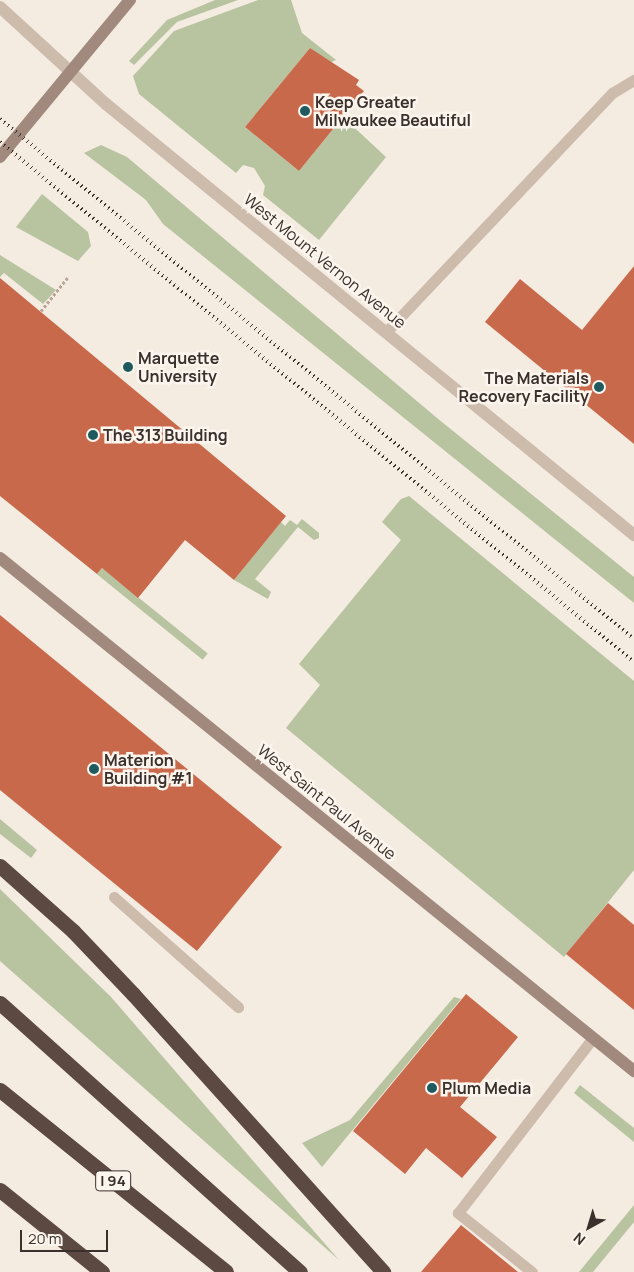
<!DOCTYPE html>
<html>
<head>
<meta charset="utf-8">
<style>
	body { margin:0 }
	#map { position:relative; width:634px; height:1272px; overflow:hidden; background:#f4ebe1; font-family:Manrope,sans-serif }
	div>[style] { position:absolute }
	.green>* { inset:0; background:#b8c4a0; transform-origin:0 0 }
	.building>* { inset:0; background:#c8694b }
	.path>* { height:3px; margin-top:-1.5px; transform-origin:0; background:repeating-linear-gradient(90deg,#b9a596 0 2.5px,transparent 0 5px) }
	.lane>* { height:11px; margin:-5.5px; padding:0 5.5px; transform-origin:5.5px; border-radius:5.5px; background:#cdbbac }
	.street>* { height:12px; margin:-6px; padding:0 6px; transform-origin:6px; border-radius:6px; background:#cdbbac }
	.secondary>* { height:12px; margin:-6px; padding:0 6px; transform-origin:6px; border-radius:6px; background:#a18a7d }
	.highway>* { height:15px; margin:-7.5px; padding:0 7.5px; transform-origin:7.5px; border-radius:7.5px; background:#5c4a42 }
	.rail>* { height:4px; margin-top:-2px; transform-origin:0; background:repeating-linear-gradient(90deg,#3b302b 0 1px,transparent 0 5px) }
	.dots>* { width:14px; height:14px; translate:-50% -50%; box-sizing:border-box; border:2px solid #fbf5ee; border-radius:50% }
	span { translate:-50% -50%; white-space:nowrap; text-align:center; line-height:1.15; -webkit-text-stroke:5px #fbf5ee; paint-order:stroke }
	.shield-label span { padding:1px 4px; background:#fbf5ee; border:1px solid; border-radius:4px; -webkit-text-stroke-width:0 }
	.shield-label { font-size:15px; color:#3b302b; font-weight:700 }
	.poi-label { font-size:16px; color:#3b302b; font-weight:700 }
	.left { translate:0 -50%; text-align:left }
	.right { translate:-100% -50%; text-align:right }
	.street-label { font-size:16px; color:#3b302b }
	.north { position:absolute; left:564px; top:1202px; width:50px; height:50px; -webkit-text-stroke:4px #fbf5ee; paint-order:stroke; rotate:219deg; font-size:14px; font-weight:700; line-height:20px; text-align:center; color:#3b302b }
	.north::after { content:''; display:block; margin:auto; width:18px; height:22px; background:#3b302b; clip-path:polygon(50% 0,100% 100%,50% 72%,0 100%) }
	.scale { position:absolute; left:20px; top:1230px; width:88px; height:22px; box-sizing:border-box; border:2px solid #3b302b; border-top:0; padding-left:6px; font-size:15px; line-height:18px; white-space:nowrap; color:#3b302b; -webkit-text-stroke:4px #fbf5ee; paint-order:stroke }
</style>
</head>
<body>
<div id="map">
	<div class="green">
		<i style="clip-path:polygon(215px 0,238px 0,177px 22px,134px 65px,129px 61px,167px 20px)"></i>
		<i style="clip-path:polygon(258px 0,291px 0,302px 33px,336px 60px,329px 63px,310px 48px,245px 127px,299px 171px,343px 117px,386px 157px,319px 240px,263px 195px,265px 186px,254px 168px,243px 165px,236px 173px,139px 94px,133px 76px,174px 31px)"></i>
		<i style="clip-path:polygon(101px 145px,127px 157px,437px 418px,634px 577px,634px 603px,163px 224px,146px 200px,84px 153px)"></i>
		<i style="clip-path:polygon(42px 194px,88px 232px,91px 246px,78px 261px,16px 227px)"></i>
		<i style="clip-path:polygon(0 255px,56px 290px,43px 304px,4px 273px,0 277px)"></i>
		<i style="clip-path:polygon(409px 496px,634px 681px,634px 870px,564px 957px,286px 728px,320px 685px,299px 664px,401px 540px,382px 522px,401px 499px)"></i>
		<i style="clip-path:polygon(302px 519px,319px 533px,319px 538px,314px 540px,298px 527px,255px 579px,271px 592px,268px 599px,234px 580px,281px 522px,285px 526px,290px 520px,297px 525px)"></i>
		<i style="left:102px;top:568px;width:136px;height:8px;rotate:39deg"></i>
		<i style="clip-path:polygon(0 819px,37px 850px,31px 858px,0 834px)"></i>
		<i style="clip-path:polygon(0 889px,111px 997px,339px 1260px,0 961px)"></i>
		<i style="clip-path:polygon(454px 997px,461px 999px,322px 1167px,302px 1143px,350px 1120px)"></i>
		<i style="clip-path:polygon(580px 1085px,634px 1128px,634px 1142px,574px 1093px)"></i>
		<i style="clip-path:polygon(634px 1205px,634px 1222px,593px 1272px,579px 1272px)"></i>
	</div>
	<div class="building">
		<i style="clip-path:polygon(310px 48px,359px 80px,356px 85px,364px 91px,299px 171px,245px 127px)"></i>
		<i style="clip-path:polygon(634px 266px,634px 444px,485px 322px,520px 279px,582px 330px)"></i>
		<i style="clip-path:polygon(0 278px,286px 516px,234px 580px,185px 540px,138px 598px,102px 568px,97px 574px,0 496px)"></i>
		<i style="clip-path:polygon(0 615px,282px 847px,197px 951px,0 790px)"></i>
		<i style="clip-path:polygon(608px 903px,634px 925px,634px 1010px,566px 954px)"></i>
		<i style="clip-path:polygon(466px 994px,518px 1037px,460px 1107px,497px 1137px,462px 1178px,426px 1148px,405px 1174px,353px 1131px)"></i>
		<i style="clip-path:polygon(461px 1225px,518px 1272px,421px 1272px)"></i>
	</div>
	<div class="path">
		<i style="left:41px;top:311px;width:43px;rotate:-51.5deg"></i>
	</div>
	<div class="lane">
		<i style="left:386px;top:332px;width:329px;rotate:-46.6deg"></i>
		<i style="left:612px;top:93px;width:26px;rotate:-31deg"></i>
		<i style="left:114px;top:897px;width:166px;rotate:41.6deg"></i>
		<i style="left:532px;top:1272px;width:95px;rotate:-141.4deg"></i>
		<i style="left:458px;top:1213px;width:221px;rotate:-52.4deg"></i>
	</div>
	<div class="street">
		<i style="left:0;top:7px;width:144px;rotate:42.5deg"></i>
		<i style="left:106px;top:104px;width:682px;rotate:39.22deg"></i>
	</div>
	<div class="secondary">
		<i style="left:0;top:157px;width:204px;rotate:-50.4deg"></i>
		<i style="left:0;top:558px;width:816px;rotate:38.98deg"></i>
	</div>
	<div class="highway">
		<i style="left:0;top:866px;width:98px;rotate:41.7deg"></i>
		<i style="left:73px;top:931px;width:87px;rotate:46.4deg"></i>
		<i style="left:133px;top:994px;width:374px;rotate:48deg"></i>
		<i style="left:0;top:1003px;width:403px;rotate:41.9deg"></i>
		<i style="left:0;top:1090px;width:290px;rotate:38.8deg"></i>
		<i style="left:0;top:1190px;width:131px;rotate:38.8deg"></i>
	</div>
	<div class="rail">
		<i style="left:0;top:119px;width:820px;rotate:39.36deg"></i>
		<i style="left:0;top:142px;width:820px;rotate:39.36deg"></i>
	</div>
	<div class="dots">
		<i style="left:305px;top:111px;background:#1f5a5e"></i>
		<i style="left:128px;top:367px;background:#1f5a5e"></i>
		<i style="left:599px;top:387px;background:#1f5a5e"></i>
		<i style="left:93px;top:435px;background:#1f5a5e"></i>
		<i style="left:94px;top:769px;background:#1f5a5e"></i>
		<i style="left:432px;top:1088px;background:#1f5a5e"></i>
	</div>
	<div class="shield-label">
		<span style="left:113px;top:1181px">I 94</span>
	</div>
	<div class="poi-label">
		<span class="left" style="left:315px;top:111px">Keep Greater<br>Milwaukee Beautiful</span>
		<span class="left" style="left:138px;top:367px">Marquette<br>University</span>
		<span class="right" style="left:589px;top:387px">The Materials<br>Recovery Facility</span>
		<span class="left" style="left:103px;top:435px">The 313 Building</span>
		<span class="left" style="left:104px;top:769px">Materion<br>Building #1</span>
		<span class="left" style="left:442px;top:1088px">Plum Media</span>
	</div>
	<div class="street-label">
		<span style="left:325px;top:261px;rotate:39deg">West Mount Vernon Avenue</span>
		<span style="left:327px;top:802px;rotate:39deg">West Saint Paul Avenue</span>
	</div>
	<div class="north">N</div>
	<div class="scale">20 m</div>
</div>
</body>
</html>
